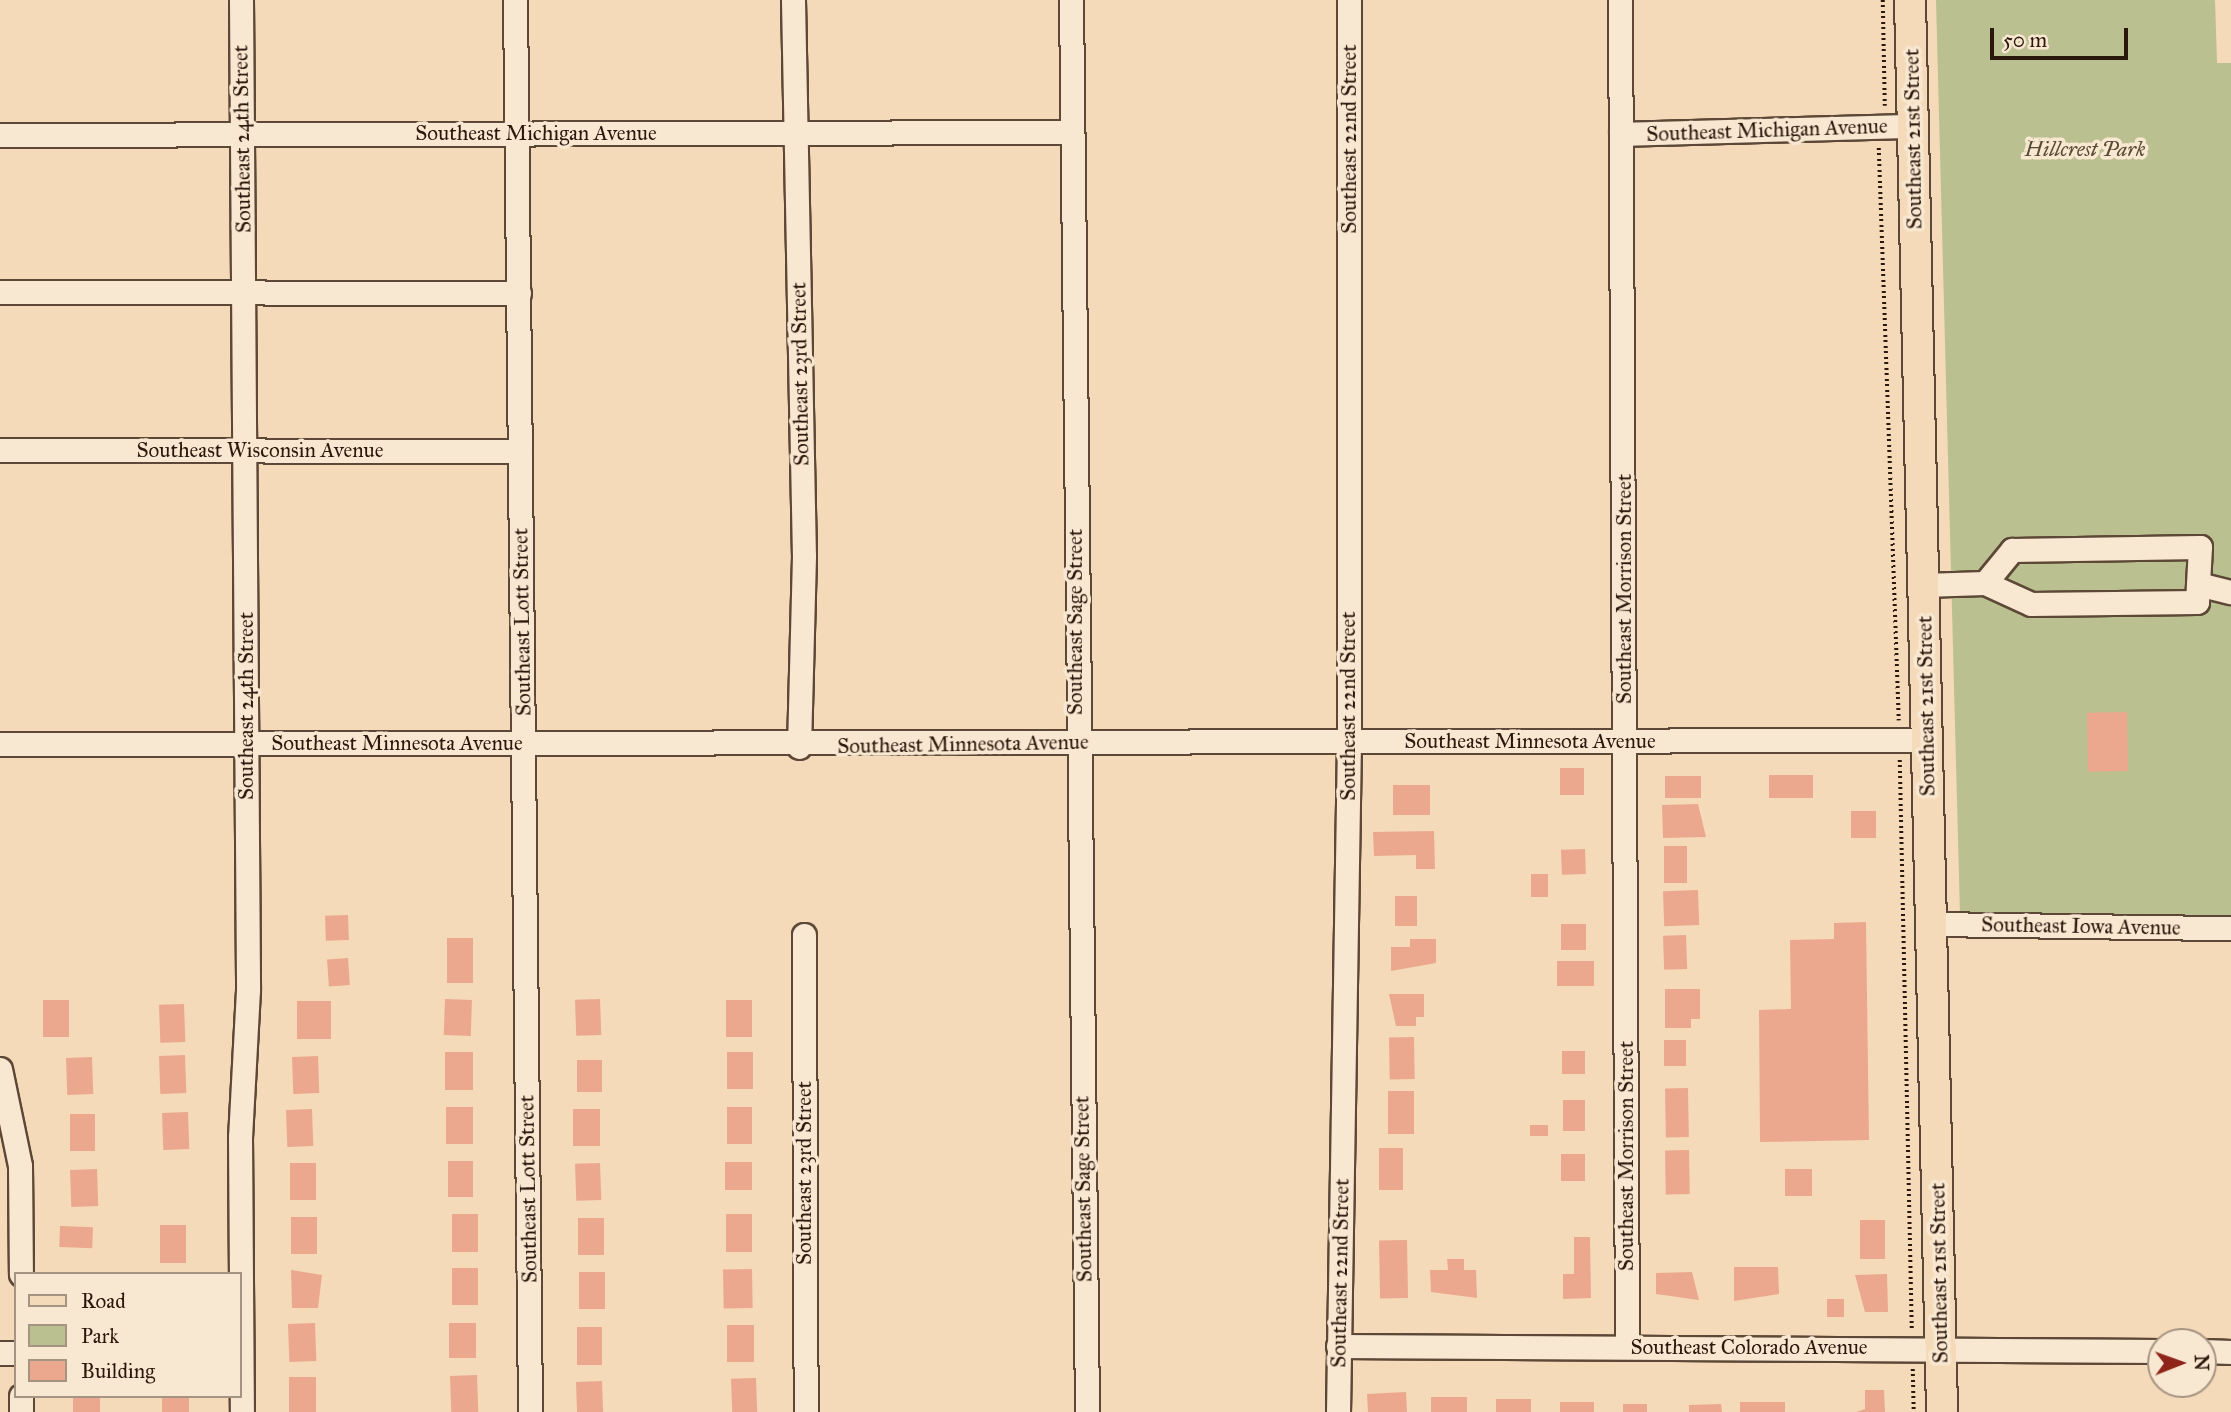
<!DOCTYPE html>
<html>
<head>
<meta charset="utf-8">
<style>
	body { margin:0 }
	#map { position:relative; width:2231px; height:1412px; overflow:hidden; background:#f4dab8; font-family:"IM FELL Great Primer",serif }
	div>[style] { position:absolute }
	.green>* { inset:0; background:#bac090 }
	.building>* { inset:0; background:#eba88e; transform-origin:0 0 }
	.path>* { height:3.5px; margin-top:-1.75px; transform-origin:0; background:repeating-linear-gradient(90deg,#2b180c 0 2px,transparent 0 5.5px) }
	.roads { filter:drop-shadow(2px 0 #5d4837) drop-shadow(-2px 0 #5d4837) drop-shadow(0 2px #5d4837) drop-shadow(0 -2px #5d4837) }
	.minor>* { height:23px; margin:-11.5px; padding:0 11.5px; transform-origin:11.5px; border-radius:11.5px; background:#f8e7d1 }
	.major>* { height:30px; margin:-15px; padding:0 15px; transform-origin:15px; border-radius:15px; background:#f4dab8 }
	span { translate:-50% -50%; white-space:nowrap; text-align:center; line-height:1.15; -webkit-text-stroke:7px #f8e7d1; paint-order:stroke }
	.street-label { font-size:21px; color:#2b180c }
	.park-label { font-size:21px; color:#564a34; font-style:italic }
	.legend { position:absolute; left:14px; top:1272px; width:228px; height:126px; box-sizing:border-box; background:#f8e7d1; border:2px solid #a69482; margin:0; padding:9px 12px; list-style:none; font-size:21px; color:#2b180c }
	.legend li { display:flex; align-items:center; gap:14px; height:35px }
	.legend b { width:35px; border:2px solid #a69482 }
	.north { position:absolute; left:2147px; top:1328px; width:70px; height:70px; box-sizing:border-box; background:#f8e7d1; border:2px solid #a69482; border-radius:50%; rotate:89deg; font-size:19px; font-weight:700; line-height:28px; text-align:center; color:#2b180c }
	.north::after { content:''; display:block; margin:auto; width:24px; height:32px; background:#8f2418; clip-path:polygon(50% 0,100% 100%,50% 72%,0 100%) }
	.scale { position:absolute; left:1990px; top:28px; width:138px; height:32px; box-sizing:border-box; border:4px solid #2b180c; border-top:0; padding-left:9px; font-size:21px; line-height:24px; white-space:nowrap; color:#2b180c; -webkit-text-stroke:5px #f8e7d1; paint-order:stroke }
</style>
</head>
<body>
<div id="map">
	<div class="green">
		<i style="clip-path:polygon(1936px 0,2215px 0,2217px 63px,2231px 63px,2231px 917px,1960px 915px)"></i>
	</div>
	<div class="building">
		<i style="left:2127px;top:712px;width:59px;height:40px;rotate:89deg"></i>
		<i style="left:1560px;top:768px;width:24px;height:27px"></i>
		<i style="left:1813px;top:775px;width:23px;height:44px;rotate:90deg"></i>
		<i style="left:1701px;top:776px;width:22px;height:36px;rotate:90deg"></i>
		<i style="left:1393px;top:785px;width:37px;height:30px"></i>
		<i style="clip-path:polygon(1698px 804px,1706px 837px,1663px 838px,1662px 805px)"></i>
		<i style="left:1851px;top:811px;width:25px;height:27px"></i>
		<i style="clip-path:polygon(1434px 831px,1435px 869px,1416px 869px,1416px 855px,1374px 856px,1373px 832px)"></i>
		<i style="left:1687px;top:846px;width:37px;height:23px;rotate:90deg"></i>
		<i style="left:1585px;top:849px;width:25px;height:24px;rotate:88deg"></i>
		<i style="left:1548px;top:874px;width:23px;height:17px;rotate:90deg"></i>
		<i style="left:1698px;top:890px;width:35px;height:35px;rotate:88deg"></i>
		<i style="left:1417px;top:896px;width:30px;height:22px;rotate:90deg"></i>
		<i style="left:348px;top:915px;width:25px;height:23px;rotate:88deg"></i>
		<i style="clip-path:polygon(1866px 922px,1869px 1140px,1760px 1142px,1759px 1010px,1791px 1009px,1790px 940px,1834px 939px,1834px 923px)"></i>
		<i style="left:1561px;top:924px;width:25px;height:26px"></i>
		<i style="left:1686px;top:935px;width:34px;height:23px;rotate:88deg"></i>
		<i style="left:473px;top:938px;width:45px;height:26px;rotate:90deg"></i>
		<i style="clip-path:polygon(1410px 939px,1436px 939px,1436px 963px,1391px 971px,1391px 947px,1410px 947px)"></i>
		<i style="left:348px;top:958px;width:27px;height:21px;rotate:86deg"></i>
		<i style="left:1557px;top:961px;width:37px;height:25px"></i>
		<i style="clip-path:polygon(1665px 989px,1700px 989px,1700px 1019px,1691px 1019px,1691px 1028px,1665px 1028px)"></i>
		<i style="clip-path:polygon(1389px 994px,1424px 994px,1424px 1017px,1416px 1017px,1416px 1026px,1396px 1026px)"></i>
		<i style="left:445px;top:999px;width:27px;height:36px;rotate:2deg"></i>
		<i style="left:600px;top:999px;width:36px;height:25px;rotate:88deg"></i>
		<i style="left:43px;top:1000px;width:26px;height:37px"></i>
		<i style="left:726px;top:1000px;width:26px;height:37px"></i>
		<i style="left:297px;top:1001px;width:34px;height:38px"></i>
		<i style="left:184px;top:1004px;width:38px;height:25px;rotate:88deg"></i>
		<i style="left:1414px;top:1037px;width:42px;height:25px;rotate:89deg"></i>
		<i style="left:1686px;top:1040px;width:26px;height:22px;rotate:90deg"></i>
		<i style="left:1562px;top:1051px;width:23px;height:23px"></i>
		<i style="left:445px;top:1052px;width:28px;height:38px"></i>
		<i style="left:727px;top:1052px;width:26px;height:37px"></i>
		<i style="left:185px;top:1055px;width:38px;height:26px;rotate:88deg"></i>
		<i style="left:318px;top:1056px;width:37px;height:26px;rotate:88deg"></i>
		<i style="left:92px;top:1057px;width:37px;height:26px;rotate:88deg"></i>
		<i style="left:577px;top:1060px;width:25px;height:32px"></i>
		<i style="left:1688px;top:1088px;width:49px;height:23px;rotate:89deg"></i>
		<i style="left:1388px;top:1091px;width:26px;height:43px"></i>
		<i style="left:1563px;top:1100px;width:22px;height:31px"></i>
		<i style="left:446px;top:1107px;width:27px;height:37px"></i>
		<i style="left:752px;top:1107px;width:37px;height:25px;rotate:90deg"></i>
		<i style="left:312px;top:1109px;width:37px;height:26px;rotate:88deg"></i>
		<i style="left:573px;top:1109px;width:27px;height:37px"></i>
		<i style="left:188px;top:1112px;width:37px;height:26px;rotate:88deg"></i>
		<i style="left:70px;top:1114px;width:25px;height:37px"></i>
		<i style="left:1530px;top:1125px;width:18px;height:11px"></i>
		<i style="left:1403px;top:1148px;width:42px;height:24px;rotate:90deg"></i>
		<i style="left:1689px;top:1150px;width:44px;height:24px;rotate:89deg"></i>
		<i style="left:1585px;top:1154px;width:27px;height:24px;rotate:90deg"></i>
		<i style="left:448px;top:1161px;width:25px;height:36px"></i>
		<i style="left:725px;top:1162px;width:27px;height:28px"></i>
		<i style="left:290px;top:1163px;width:26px;height:37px"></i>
		<i style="left:600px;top:1163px;width:37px;height:25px;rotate:88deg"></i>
		<i style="left:97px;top:1169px;width:37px;height:27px;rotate:88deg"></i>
		<i style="left:1812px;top:1169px;width:27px;height:27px;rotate:90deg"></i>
		<i style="left:452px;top:1214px;width:26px;height:38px"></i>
		<i style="left:726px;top:1214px;width:26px;height:38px"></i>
		<i style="left:291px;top:1217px;width:26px;height:37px"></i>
		<i style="left:578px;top:1218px;width:26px;height:37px"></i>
		<i style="left:1885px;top:1220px;width:39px;height:25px;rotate:90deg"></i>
		<i style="left:160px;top:1225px;width:26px;height:38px"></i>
		<i style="left:60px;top:1226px;width:33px;height:21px;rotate:2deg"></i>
		<i style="clip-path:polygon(1574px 1237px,1590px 1237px,1591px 1298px,1563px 1299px,1563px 1274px,1574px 1274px)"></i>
		<i style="left:1407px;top:1240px;width:58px;height:28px;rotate:89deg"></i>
		<i style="clip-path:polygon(1447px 1259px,1464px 1259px,1464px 1270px,1476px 1270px,1477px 1298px,1431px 1292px,1430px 1270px,1448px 1270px)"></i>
		<i style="clip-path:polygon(1734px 1267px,1778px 1267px,1779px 1294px,1734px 1301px)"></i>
		<i style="left:452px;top:1268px;width:26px;height:37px"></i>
		<i style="left:752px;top:1269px;width:39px;height:29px;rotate:89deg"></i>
		<i style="clip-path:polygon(291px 1270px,322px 1275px,318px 1308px,292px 1308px)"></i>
		<i style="left:579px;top:1272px;width:26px;height:37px"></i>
		<i style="clip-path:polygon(1692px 1272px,1699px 1300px,1656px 1294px,1656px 1273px)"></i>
		<i style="clip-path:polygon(1887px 1274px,1888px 1312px,1865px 1312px,1855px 1275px)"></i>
		<i style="left:1827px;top:1299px;width:17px;height:18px"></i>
		<i style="left:315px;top:1323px;width:38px;height:27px;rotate:88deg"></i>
		<i style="left:449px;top:1323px;width:27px;height:35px"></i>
		<i style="left:727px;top:1325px;width:27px;height:37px"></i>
		<i style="left:602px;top:1327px;width:38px;height:25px;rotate:90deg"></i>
		<i style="left:477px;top:1375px;width:37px;height:27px;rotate:88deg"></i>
		<i style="left:289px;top:1377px;width:27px;height:35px"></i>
		<i style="left:756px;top:1378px;width:34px;height:25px;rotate:88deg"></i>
		<i style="left:602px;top:1381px;width:31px;height:26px;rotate:88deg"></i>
		<i style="clip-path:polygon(1865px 1390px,1884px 1390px,1885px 1412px,1856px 1412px,1865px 1409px)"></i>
		<i style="left:1406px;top:1392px;width:20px;height:39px;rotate:87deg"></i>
		<i style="left:73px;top:1396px;width:27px;height:16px"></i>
		<i style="left:162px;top:1396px;width:27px;height:16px"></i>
		<i style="left:1467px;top:1397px;width:15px;height:36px;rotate:90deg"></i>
		<i style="left:1496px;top:1399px;width:35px;height:13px"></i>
		<i style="left:1560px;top:1402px;width:34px;height:10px"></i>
		<i style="left:1785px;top:1402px;width:10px;height:45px;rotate:90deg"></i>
		<i style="left:1623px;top:1404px;width:24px;height:8px"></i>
		<i style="clip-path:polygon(1721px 1404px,1722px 1412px,1689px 1412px,1689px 1405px)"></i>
	</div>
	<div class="path">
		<i style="left:1883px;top:0;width:106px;rotate:88.9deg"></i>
		<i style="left:1879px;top:148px;width:573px;rotate:88deg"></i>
		<i style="left:1900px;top:760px;width:569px;rotate:88.79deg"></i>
		<i style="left:1913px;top:1369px;width:43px;rotate:88.7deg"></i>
	</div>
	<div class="roads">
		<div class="minor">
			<i style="left:241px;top:0;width:990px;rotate:89.59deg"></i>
			<i style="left:248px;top:990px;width:147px;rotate:93.1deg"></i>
			<i style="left:240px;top:1137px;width:275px;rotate:89.6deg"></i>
			<i style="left:515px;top:0;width:1412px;rotate:89.39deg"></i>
			<i style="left:793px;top:0;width:556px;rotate:88.87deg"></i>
			<i style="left:804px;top:556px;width:191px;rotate:91.5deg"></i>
			<i style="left:1071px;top:0;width:1412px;rotate:89.35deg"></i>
			<i style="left:1620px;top:0;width:1346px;rotate:89.7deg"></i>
			<i style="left:1621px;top:134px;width:292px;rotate:-1.6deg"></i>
			<i style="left:0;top:135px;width:1072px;rotate:-0.16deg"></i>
			<i style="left:0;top:292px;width:519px;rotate:0.11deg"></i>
			<i style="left:0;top:450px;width:520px;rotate:0.11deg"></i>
			<i style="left:2198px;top:584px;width:34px;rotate:14deg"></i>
			<i style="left:1923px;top:585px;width:62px;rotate:-1.8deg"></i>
			<i style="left:1985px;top:583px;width:43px;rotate:-50.7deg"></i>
			<i style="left:2012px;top:550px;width:188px;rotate:-0.9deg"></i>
			<i style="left:2200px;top:547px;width:55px;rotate:93.1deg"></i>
			<i style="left:2197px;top:602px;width:166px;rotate:179.3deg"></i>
			<i style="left:2031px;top:604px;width:51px;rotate:-155.5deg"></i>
			<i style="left:0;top:744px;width:1927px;rotate:-0.12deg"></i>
			<i style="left:1931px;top:924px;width:300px;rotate:0.8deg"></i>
			<i style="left:804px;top:935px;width:477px;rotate:89.8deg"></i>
			<i style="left:0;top:1069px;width:99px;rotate:78.3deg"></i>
			<i style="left:20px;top:1166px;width:108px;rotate:89.5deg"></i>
			<i style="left:1338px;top:1346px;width:823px;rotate:0.35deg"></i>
			<i style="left:2203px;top:1351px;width:28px;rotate:2deg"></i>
			<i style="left:0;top:1353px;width:16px"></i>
			<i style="left:21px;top:1412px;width:16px;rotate:-90deg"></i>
			<i style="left:1338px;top:1412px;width:671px;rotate:-89.06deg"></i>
			<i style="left:1349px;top:741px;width:741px;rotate:-90deg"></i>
		</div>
		<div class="major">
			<i style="left:1910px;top:0;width:1412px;rotate:88.7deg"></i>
		</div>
	</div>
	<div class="street-label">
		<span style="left:1767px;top:130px;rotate:-2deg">Southeast Michigan Avenue</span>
		<span style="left:536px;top:133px">Southeast Michigan Avenue</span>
		<span style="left:242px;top:139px;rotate:-91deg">Southeast 24th Street</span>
		<span style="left:1349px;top:139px;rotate:-90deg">Southeast 22nd Street</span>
		<span style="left:1913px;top:139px;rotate:-91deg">Southeast 21st Street</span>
		<span style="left:800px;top:374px;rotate:-91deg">Southeast 23rd Street</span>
		<span style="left:260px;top:450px">Southeast Wisconsin Avenue</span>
		<span style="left:1624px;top:589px;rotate:-90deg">Southeast Morrison Street</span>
		<span style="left:522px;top:622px;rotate:-91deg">Southeast Lott Street</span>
		<span style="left:1075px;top:622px;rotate:-90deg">Southeast Sage Street</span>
		<span style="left:246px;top:706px;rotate:-90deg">Southeast 24th Street</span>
		<span style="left:1348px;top:706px;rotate:-90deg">Southeast 22nd Street</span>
		<span style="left:1926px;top:706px;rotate:-91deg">Southeast 21st Street</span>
		<span style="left:1530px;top:741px">Southeast Minnesota Avenue</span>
		<span style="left:397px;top:743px">Southeast Minnesota Avenue</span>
		<span style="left:963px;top:744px;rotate:-1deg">Southeast Minnesota Avenue</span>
		<span style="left:2081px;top:926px;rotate:1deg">Southeast Iowa Avenue</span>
		<span style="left:1626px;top:1156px;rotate:-90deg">Southeast Morrison Street</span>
		<span style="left:804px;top:1173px;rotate:-90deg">Southeast 23rd Street</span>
		<span style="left:528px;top:1189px;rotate:-91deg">Southeast Lott Street</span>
		<span style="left:1083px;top:1189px;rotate:-91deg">Southeast Sage Street</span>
		<span style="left:1340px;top:1273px;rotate:-89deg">Southeast 22nd Street</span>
		<span style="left:1939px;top:1273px;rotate:-91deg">Southeast 21st Street</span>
		<span style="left:1749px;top:1347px">Southeast Colorado Avenue</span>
	</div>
	<div class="park-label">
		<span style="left:2085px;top:149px">Hillcrest Park</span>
	</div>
	<ul class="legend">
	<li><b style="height:9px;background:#f4dab8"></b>Road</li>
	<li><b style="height:19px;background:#bac090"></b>Park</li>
	<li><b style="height:19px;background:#eba88e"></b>Building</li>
	</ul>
	<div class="north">N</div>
	<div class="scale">50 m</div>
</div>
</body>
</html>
